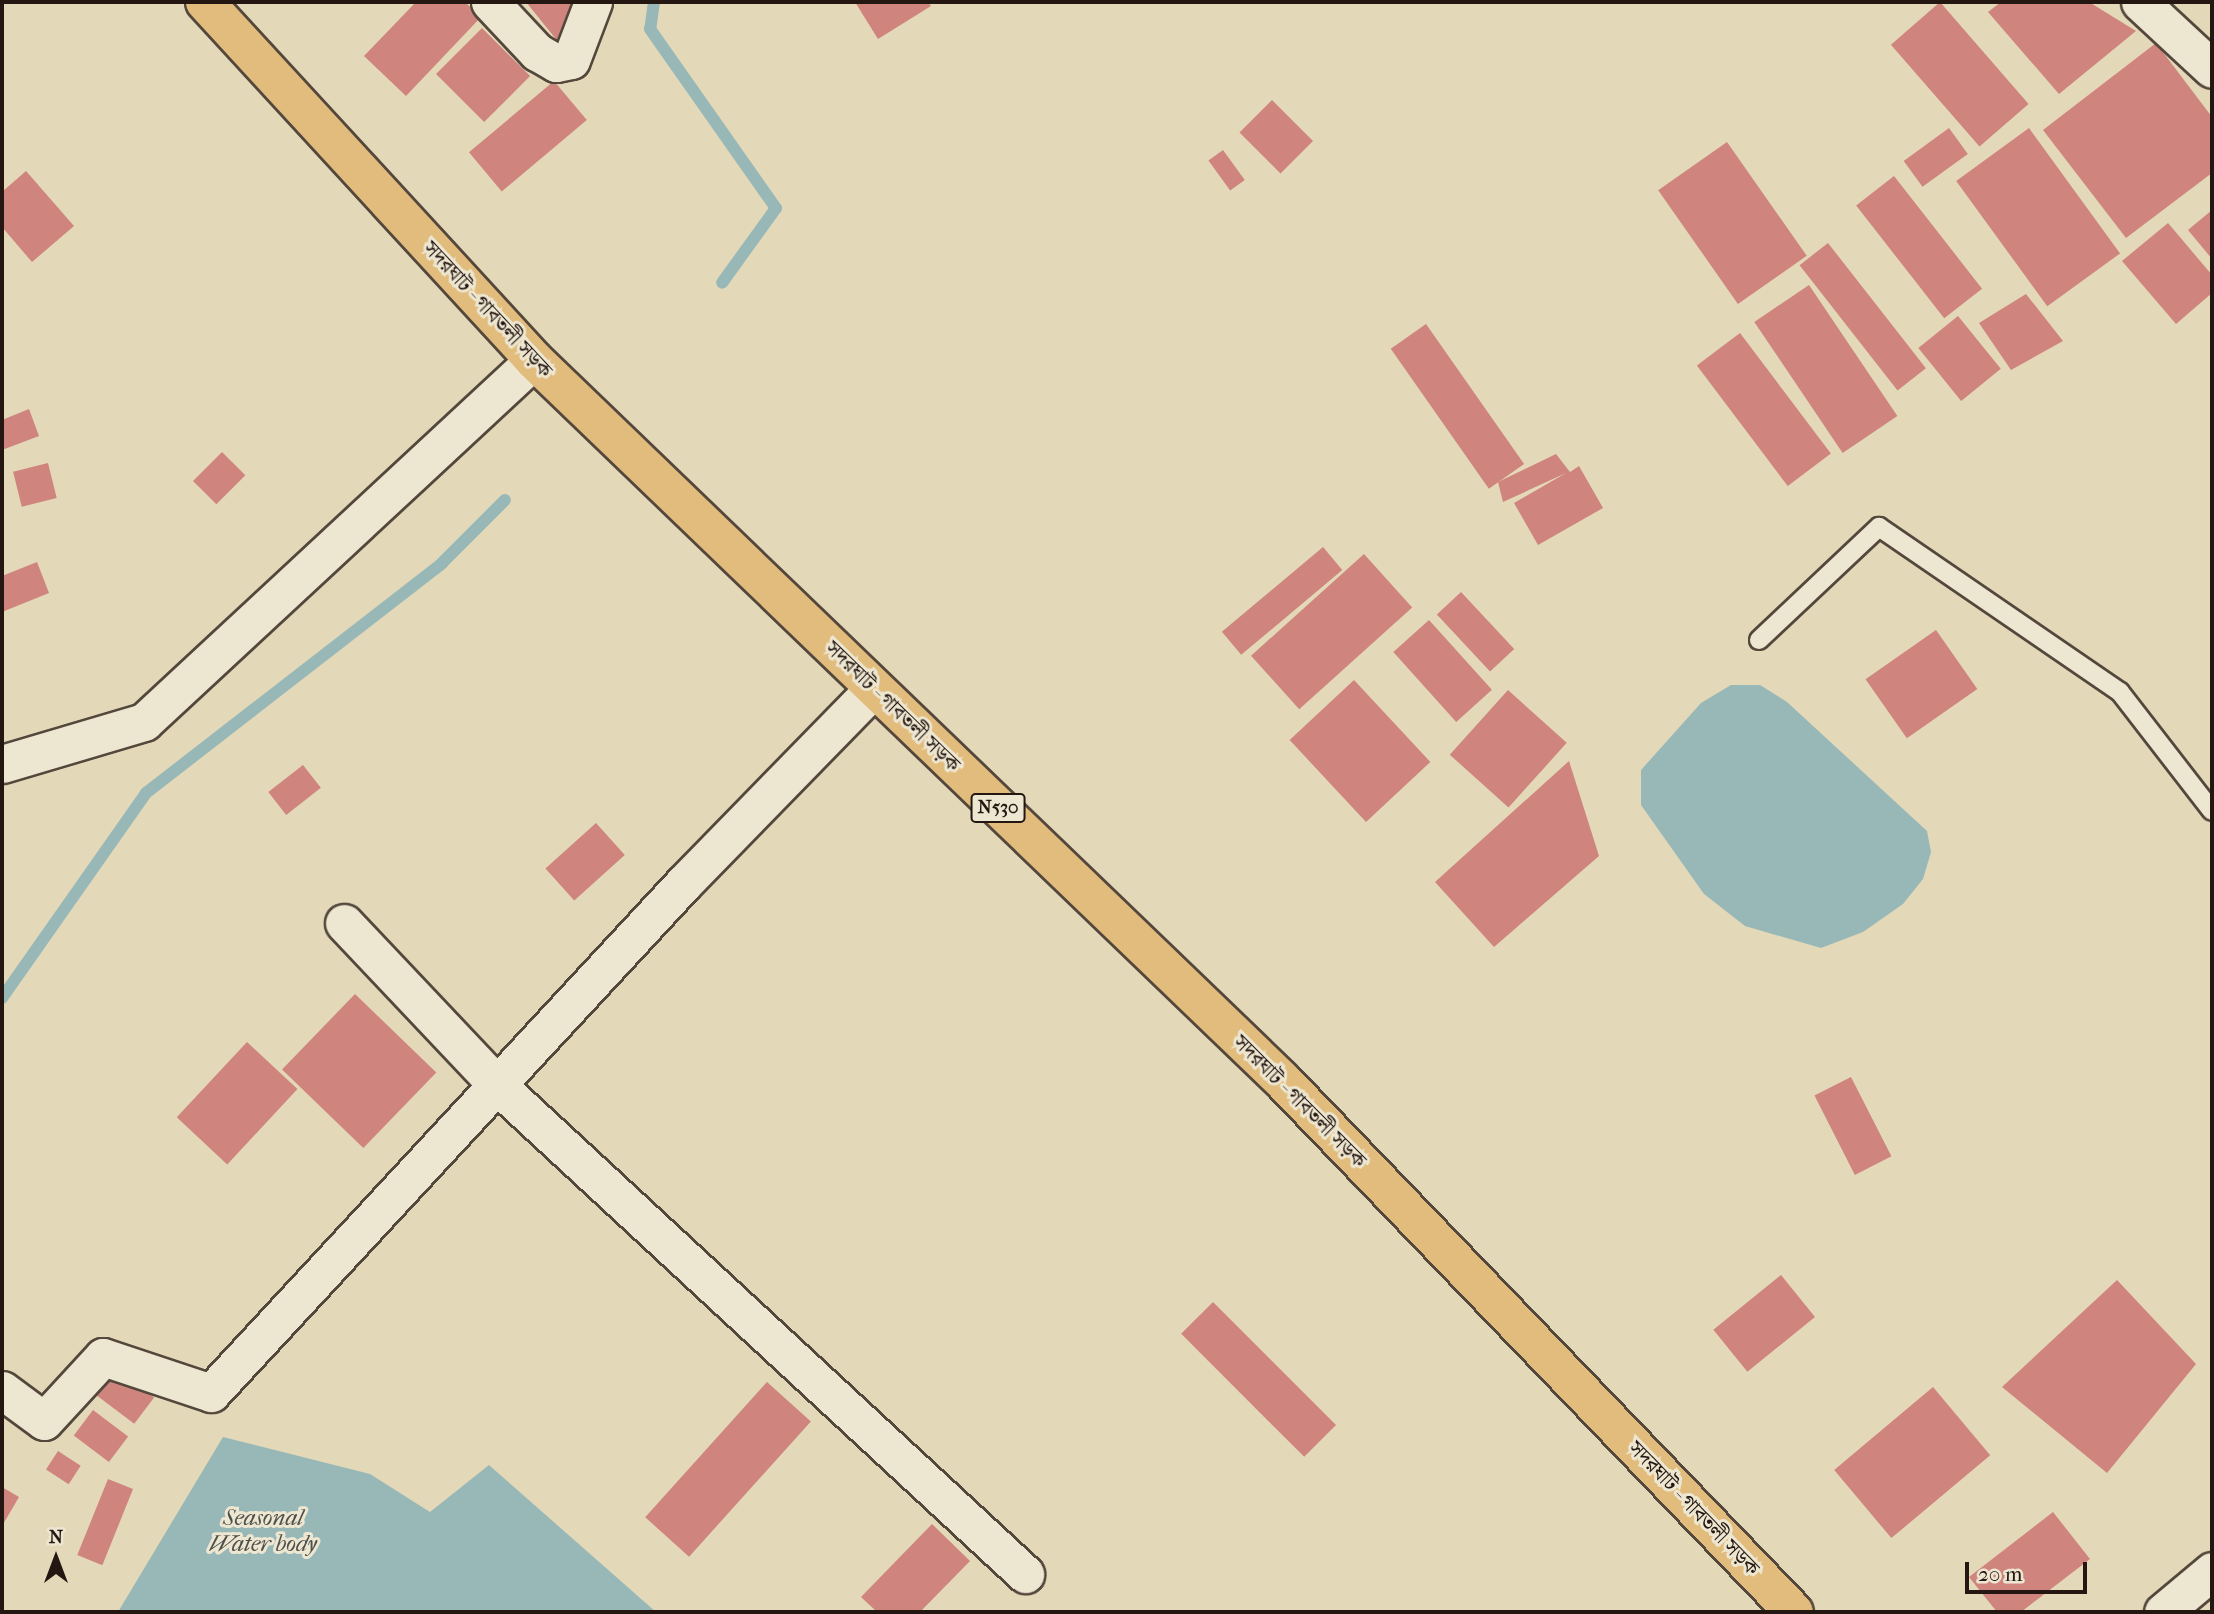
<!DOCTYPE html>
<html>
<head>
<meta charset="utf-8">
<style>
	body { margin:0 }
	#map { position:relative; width:2214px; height:1614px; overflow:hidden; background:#e3d8b8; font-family:"IM FELL French Canon","Noto Serif Bengali",serif }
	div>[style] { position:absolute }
	.water>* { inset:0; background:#98b8b8 }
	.stream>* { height:12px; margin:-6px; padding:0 6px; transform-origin:6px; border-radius:6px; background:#98b8b8 }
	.building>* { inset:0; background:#cf847e; transform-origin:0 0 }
	.roads { filter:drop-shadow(2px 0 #54473c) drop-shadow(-2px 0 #54473c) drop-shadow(0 2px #54473c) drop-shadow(0 -2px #54473c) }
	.service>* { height:18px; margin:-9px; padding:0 9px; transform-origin:9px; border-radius:9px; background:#ede6d1 }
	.minor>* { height:37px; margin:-18.5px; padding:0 18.5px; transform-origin:18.5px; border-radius:18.5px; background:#ede6d1 }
	.trunk>* { height:38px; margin:-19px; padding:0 19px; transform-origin:19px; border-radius:19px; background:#e2bc7c }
	span { translate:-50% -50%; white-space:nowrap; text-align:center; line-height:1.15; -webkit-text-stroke:6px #ede6d1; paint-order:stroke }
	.shield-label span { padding:2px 5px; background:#ede6d1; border:2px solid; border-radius:5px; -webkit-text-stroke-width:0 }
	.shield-label { font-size:19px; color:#241712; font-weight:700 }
	.street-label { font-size:21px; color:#241712 }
	.water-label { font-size:23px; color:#4d4f4c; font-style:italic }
	.frame { position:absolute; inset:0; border:4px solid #241712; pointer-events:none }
	.north { position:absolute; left:21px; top:1523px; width:70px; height:70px; -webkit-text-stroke:5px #ede6d1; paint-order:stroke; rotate:0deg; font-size:19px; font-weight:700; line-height:28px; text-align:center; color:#241712 }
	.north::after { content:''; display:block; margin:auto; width:24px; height:32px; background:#241712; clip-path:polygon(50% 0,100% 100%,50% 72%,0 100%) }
	.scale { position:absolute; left:1965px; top:1562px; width:122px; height:32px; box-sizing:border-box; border:4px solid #241712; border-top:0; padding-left:9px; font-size:21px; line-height:24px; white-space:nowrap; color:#241712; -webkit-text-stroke:5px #ede6d1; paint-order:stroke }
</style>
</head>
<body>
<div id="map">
	<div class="water">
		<i style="clip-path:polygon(1731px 685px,1760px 685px,1787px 702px,1927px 831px,1931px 852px,1923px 879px,1903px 904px,1863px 932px,1821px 948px,1745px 926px,1704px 894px,1641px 805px,1641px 770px,1701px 703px)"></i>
		<i style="clip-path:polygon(223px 1437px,370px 1474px,430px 1512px,489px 1465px,656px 1612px,118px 1612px)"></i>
	</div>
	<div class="stream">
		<i style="left:654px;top:2px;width:27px;rotate:98deg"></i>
		<i style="left:650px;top:29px;width:219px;rotate:54.9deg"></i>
		<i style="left:776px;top:208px;width:92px;rotate:125.8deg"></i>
		<i style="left:2px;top:998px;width:251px;rotate:-54.9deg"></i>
		<i style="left:146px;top:793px;width:375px;rotate:-37.8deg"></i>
		<i style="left:442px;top:563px;width:89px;rotate:-45deg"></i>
	</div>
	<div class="building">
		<i style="clip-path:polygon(416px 2px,465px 2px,481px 17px,406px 96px,364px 56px)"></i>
		<i style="clip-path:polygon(526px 2px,582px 2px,568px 54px)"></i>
		<i style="clip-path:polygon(855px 2px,928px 2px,931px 6px,878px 39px)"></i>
		<i style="left:1940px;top:2px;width:135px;height:65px;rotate:49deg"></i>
		<i style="clip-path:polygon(2001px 2px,2089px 2px,2136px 31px,2059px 94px,1988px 12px)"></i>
		<i style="left:482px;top:28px;width:68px;height:65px;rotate:45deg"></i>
		<i style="clip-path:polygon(2156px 43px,2212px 117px,2212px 173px,2126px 238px,2043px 130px)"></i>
		<i style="left:554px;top:81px;width:51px;height:111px;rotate:50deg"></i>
		<i style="left:1272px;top:100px;width:58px;height:46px;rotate:45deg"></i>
		<i style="left:1949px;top:128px;width:32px;height:56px;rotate:54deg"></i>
		<i style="left:2029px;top:128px;width:155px;height:90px;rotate:54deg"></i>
		<i style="left:1727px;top:142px;width:139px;height:84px;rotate:55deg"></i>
		<i style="left:1223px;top:150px;width:37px;height:18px;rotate:54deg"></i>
		<i style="clip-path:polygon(26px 171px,74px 226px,32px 262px,2px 227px,2px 192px)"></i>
		<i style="left:1894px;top:176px;width:143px;height:48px;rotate:52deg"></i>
		<i style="clip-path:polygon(2212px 210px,2212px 259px,2188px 230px)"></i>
		<i style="clip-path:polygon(2168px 223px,2212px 275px,2212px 293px,2176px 324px,2122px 261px)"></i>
		<i style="left:1828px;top:243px;width:159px;height:36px;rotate:52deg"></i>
		<i style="left:1809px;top:285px;width:158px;height:66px;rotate:56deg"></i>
		<i style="clip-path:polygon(2026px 294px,2063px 341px,2011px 370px,1979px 323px)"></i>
		<i style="left:1958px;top:316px;width:68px;height:51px;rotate:51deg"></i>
		<i style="left:1426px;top:324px;width:171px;height:43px;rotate:55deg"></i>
		<i style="left:1740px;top:333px;width:151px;height:54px;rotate:53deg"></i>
		<i style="clip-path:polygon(29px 409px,39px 436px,2px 450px,2px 420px)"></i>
		<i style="left:222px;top:452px;width:33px;height:41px;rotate:45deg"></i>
		<i style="clip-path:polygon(1556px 454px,1570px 472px,1579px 466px,1603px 508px,1538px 545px,1514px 503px,1566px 473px,1503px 502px,1498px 482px)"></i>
		<i style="left:48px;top:463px;width:36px;height:36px;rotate:76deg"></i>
		<i style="left:1323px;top:547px;width:30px;height:132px;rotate:50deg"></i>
		<i style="left:1364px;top:554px;width:72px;height:152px;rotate:48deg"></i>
		<i style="clip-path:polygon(37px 562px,49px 593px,2px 612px,2px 576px)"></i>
		<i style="left:1461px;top:592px;width:78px;height:33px;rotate:47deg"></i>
		<i style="left:1429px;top:620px;width:94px;height:48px;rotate:48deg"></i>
		<i style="left:1936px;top:630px;width:72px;height:86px;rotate:55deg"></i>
		<i style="left:1354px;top:680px;width:112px;height:88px;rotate:47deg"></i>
		<i style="left:1508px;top:690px;width:79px;height:87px;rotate:42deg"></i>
		<i style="clip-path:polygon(1569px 761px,1599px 856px,1494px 947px,1435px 882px)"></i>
		<i style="left:303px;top:765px;width:29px;height:44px;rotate:52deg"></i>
		<i style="left:596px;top:823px;width:43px;height:68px;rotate:48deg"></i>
		<i style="left:355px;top:994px;width:113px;height:105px;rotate:44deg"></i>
		<i style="left:247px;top:1042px;width:69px;height:103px;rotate:43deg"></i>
		<i style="left:1851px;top:1077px;width:89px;height:41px;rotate:63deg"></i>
		<i style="left:1781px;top:1275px;width:54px;height:87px;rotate:51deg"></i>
		<i style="clip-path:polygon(2117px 1280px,2196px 1364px,2107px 1473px,2002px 1387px)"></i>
		<i style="left:1213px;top:1302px;width:174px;height:45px;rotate:45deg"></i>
		<i style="left:103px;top:1359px;width:64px;height:33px;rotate:37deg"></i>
		<i style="left:767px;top:1382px;width:59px;height:182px;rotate:42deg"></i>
		<i style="left:1933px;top:1387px;width:89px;height:129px;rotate:50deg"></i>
		<i style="left:93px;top:1410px;width:44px;height:32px;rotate:37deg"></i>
		<i style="left:58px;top:1451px;width:27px;height:22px;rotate:33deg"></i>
		<i style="left:108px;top:1479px;width:27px;height:82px;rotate:22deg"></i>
		<i style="clip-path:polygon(2px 1487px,19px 1497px,2px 1526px)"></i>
		<i style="clip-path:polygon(2053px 1512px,2090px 1559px,2021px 1612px,1997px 1612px,1969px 1577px)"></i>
		<i style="clip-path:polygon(932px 1524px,970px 1561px,920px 1612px,877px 1612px,861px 1597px)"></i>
	</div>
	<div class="roads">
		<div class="service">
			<i style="left:1759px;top:640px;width:165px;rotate:-43.3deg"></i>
			<i style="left:1879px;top:527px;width:292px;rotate:34.4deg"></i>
			<i style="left:2120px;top:692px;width:150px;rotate:52.3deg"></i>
		</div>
		<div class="minor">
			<i style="left:490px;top:2px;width:69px;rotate:46.8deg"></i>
			<i style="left:537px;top:52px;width:22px;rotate:30deg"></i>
			<i style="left:556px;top:63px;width:15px;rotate:-11deg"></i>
			<i style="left:571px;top:60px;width:62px;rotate:-69.2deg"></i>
			<i style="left:2140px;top:2px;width:98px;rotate:42.9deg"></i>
			<i style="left:2px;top:764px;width:148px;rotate:-16.5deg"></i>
			<i style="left:144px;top:722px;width:532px;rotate:-42.87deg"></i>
			<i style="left:344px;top:923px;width:223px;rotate:46.6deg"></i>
			<i style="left:497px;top:1085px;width:720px;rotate:42.8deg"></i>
			<i style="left:2px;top:1390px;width:52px;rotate:36.4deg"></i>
			<i style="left:44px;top:1421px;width:87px;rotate:-47.3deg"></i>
			<i style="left:103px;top:1357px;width:114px;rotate:18.4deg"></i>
			<i style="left:211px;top:1393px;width:694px;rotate:-47.16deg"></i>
			<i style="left:683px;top:884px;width:274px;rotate:-45.7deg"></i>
			<i style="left:2163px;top:1612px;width:64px;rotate:-39.9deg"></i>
		</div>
		<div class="trunk">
			<i style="left:205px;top:2px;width:486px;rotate:47.4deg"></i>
			<i style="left:534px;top:360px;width:1038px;rotate:43.91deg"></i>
			<i style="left:1282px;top:1080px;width:738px;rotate:46.1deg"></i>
		</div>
	</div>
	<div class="shield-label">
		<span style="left:998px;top:808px">N530</span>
	</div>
	<div class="street-label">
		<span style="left:488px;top:309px;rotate:47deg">সদরঘাট - গাবতলী সড়ক</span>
		<span style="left:893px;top:706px;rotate:44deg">সদরঘাট - গাবতলী সড়ক</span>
		<span style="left:1300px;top:1101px;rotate:45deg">সদরঘাট - গাবতলী সড়ক</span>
		<span style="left:1694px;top:1508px;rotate:46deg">সদরঘাট - গাবতলী সড়ক</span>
	</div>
	<div class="water-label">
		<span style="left:263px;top:1531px">Seasonal<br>Water body</span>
	</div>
	<div class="frame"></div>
	<div class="north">N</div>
	<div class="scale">20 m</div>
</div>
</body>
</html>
